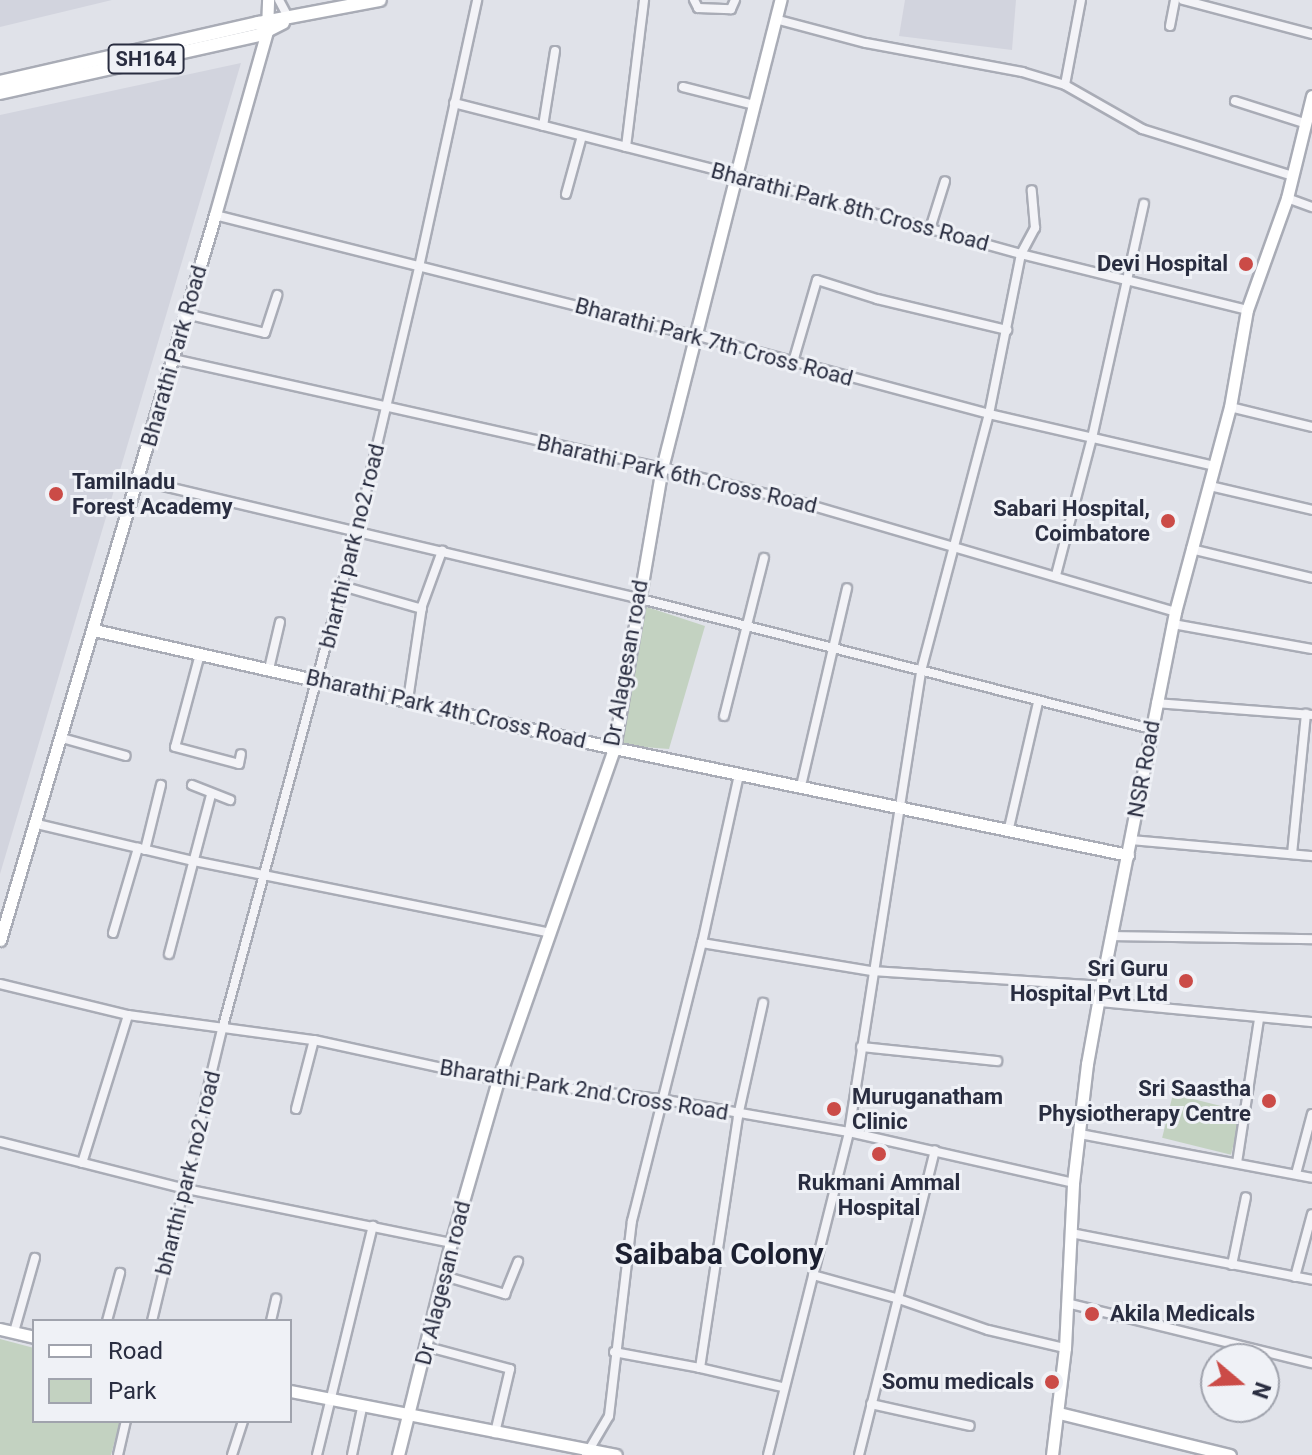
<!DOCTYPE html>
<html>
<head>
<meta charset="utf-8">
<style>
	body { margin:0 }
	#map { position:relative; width:1312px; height:1455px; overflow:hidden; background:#e0e2e9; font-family:Roboto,sans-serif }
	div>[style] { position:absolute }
	.built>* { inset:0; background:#d2d4de }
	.green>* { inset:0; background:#c3d2c1; transform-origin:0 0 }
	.roads { filter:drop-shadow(2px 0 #a9acb6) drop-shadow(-2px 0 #a9acb6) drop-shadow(0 2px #a9acb6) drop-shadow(0 -2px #a9acb6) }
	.street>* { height:8px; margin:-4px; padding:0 4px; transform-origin:4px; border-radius:4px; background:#f3f3f7 }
	.secondary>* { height:11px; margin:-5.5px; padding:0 5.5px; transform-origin:5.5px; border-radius:5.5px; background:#fff }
	.primary>* { height:12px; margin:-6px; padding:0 6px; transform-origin:6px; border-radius:6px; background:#fff }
	.dots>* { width:22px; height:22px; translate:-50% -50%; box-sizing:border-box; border:4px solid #eff1f6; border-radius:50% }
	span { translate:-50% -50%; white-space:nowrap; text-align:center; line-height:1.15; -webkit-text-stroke:6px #eff1f6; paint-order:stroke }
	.shield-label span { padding:2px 6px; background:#eff1f6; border:2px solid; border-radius:6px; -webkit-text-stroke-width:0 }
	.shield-label { font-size:20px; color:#292d40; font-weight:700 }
	.street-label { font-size:22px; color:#292d40 }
	.poi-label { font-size:22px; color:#292d40; font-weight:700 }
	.right { translate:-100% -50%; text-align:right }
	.left { translate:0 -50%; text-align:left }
	.district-label { font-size:30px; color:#1b1f30; font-weight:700 }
	.legend { position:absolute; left:32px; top:1319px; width:260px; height:104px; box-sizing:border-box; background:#eff1f6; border:2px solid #a0a3ad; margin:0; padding:10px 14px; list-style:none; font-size:24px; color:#292d40 }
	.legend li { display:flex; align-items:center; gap:16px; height:40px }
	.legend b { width:40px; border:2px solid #a0a3ad }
	.north { position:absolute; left:1200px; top:1343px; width:80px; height:80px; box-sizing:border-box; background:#eff1f6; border:2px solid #a0a3ad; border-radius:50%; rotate:109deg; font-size:22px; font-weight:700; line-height:32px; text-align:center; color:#292d40 }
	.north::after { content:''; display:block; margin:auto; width:28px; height:36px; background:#cb4b47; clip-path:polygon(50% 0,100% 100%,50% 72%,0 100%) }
</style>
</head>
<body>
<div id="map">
	<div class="built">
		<i style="clip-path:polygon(0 0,112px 0,0 27px)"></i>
		<i style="clip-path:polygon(905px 0,1016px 0,1012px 50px,899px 36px)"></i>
		<i style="clip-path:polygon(241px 63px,0 874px,0 115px)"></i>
	</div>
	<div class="green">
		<i style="clip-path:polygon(641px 605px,705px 626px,669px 749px,618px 745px)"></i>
		<i style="left:1173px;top:1094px;width:71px;height:45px;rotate:14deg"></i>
		<i style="clip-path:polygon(0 1339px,34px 1348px,34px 1421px,120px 1421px,111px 1455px,0 1455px)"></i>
	</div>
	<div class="roads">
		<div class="street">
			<i style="left:279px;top:0;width:21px;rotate:62deg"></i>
			<i style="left:694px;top:0;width:9px;rotate:63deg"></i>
			<i style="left:698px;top:8px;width:33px;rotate:2deg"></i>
			<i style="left:731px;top:9px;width:10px;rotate:-66deg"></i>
			<i style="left:1081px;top:0;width:86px;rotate:100.7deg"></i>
			<i style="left:1065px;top:85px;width:89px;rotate:29.7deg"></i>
			<i style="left:1142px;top:129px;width:158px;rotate:17.3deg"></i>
			<i style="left:1183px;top:0;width:133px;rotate:14.8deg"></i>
			<i style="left:775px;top:19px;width:94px;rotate:14.8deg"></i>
			<i style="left:866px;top:43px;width:159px;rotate:10.5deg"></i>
			<i style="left:1022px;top:72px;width:45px;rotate:16.8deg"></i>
			<i style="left:1170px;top:26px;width:26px;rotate:-79deg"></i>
			<i style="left:683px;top:87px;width:73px;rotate:14.2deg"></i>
			<i style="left:1235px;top:101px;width:72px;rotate:17.7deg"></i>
			<i style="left:454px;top:103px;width:291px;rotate:14.3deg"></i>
			<i style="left:736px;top:175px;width:296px;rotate:15.5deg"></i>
			<i style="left:1021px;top:254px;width:233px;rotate:13.9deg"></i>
			<i style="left:543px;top:126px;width:76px;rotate:-80.9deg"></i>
			<i style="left:626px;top:147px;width:148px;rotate:-83deg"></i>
			<i style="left:566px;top:194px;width:60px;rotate:-74.6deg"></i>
			<i style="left:1287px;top:198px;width:27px;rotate:20deg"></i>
			<i style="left:215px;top:215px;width:498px;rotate:14.1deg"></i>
			<i style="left:698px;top:336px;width:301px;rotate:15deg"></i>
			<i style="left:989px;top:414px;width:231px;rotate:13deg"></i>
			<i style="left:930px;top:229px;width:50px;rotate:-72.6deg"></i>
			<i style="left:186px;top:314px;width:81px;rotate:13.5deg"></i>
			<i style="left:265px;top:333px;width:40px;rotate:-72deg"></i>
			<i style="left:173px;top:359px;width:501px;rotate:12.57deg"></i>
			<i style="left:662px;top:468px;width:145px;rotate:13.9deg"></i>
			<i style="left:803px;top:503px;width:388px;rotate:16.3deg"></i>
			<i style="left:793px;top:362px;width:85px;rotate:-73.7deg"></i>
			<i style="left:817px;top:280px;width:63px;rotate:17.6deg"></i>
			<i style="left:877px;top:299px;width:134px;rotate:13.4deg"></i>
			<i style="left:1230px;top:407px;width:84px;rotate:13.7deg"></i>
			<i style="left:138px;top:480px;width:513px;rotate:13.3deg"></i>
			<i style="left:637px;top:598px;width:530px;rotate:14.3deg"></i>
			<i style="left:1210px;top:486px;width:105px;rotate:13.2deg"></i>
			<i style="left:1191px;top:549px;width:124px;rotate:13.5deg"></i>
			<i style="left:1056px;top:575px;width:142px;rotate:-75.3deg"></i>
			<i style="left:1092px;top:438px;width:240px;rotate:-77.5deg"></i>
			<i style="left:342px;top:586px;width:83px;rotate:16deg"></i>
			<i style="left:1173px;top:624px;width:141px;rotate:10.2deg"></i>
			<i style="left:200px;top:654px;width:96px;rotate:105deg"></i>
			<i style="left:175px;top:747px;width:66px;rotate:14.9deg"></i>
			<i style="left:239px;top:764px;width:10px;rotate:-79deg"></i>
			<i style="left:269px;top:669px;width:48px;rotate:-76.8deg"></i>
			<i style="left:408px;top:700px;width:95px;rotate:-81.5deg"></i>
			<i style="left:422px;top:606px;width:59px;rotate:-70deg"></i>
			<i style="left:1156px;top:703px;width:156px;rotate:4.4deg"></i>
			<i style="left:724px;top:716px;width:163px;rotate:-75.8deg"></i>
			<i style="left:62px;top:738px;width:66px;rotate:15.7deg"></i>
			<i style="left:192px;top:785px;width:41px;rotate:21.5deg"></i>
			<i style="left:801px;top:786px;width:203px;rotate:-76.9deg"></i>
			<i style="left:37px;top:824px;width:161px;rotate:13.3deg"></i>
			<i style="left:194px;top:861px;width:360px;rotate:11.4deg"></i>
			<i style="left:1009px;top:828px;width:129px;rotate:-77deg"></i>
			<i style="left:1132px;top:840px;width:181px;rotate:5.1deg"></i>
			<i style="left:145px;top:850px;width:67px;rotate:-76.2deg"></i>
			<i style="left:1292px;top:854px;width:141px;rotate:-84.3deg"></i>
			<i style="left:113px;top:933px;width:89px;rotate:-73.6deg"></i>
			<i style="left:1113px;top:936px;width:199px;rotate:0.9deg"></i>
			<i style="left:702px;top:943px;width:172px;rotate:9.4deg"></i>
			<i style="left:872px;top:971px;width:229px;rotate:3.7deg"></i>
			<i style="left:169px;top:954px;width:164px;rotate:-75.2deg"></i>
			<i style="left:0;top:984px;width:132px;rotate:13.6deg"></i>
			<i style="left:128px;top:1015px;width:188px;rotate:7.7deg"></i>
			<i style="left:314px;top:1040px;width:188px;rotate:12.3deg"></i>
			<i style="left:498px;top:1080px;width:163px;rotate:6.7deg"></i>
			<i style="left:660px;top:1099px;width:192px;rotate:9.9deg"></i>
			<i style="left:849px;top:1132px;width:230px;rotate:12.8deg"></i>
			<i style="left:1099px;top:1002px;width:214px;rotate:5.4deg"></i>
			<i style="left:861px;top:1047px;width:137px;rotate:5.9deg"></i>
			<i style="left:296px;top:1109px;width:71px;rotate:-75.4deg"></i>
			<i style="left:1080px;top:1134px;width:236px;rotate:10.7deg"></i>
			<i style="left:0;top:1142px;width:192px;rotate:14.2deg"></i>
			<i style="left:186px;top:1189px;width:270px;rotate:11.5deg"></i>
			<i style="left:82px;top:1163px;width:155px;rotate:-72.7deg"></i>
			<i style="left:1237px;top:1163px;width:146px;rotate:-81.3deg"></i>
			<i style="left:1296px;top:1174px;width:62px;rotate:-75.1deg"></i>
			<i style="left:1071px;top:1233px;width:246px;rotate:11deg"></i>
			<i style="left:1232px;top:1265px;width:69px;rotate:-78.4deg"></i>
			<i style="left:813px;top:1275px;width:89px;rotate:15.6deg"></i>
			<i style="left:899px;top:1299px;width:94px;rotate:19.2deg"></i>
			<i style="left:988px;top:1330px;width:79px;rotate:13.2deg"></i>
			<i style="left:444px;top:1276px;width:64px;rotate:16.4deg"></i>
			<i style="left:505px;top:1294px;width:35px;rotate:-68deg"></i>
			<i style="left:1295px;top:1277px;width:65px;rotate:-74.9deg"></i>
			<i style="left:1067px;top:1303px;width:252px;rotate:13.8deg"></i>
			<i style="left:107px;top:1321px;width:50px;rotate:-74.8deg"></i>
			<i style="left:152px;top:1321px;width:303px;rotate:-76.5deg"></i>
			<i style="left:223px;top:1026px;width:514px;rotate:-74.88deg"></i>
			<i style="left:357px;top:530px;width:270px;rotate:-76.7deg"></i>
			<i style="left:419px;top:267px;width:273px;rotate:-77.7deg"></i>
			<i style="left:271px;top:1321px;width:23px;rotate:-77deg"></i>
			<i style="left:14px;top:1332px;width:77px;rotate:-74.2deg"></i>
			<i style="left:428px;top:1347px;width:85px;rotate:15deg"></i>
			<i style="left:510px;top:1369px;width:66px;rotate:103.2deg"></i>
			<i style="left:614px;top:1352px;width:87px;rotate:10.5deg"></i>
			<i style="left:700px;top:1368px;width:255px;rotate:-81.4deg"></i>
			<i style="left:738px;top:1116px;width:116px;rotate:-77.5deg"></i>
			<i style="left:700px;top:1368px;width:84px;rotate:13deg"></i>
			<i style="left:871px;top:1404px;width:101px;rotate:12.5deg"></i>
			<i style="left:118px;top:1455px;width:35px;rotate:-77deg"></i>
			<i style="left:232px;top:1455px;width:36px;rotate:-72deg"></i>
			<i style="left:317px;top:1455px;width:236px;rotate:-76.3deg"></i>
			<i style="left:352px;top:1455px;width:48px;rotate:-78deg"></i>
			<i style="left:586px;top:1455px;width:45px;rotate:-59.5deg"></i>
			<i style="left:609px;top:1416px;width:196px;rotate:-83.3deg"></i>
			<i style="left:632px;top:1221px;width:287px;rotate:-75.9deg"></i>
			<i style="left:702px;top:943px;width:172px;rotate:-77.6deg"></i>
			<i style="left:768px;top:1455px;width:333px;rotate:-75.9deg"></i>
			<i style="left:849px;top:1132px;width:467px;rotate:-81.1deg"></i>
			<i style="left:921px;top:671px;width:266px;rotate:-75.2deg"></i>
			<i style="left:989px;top:414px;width:163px;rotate:-78.7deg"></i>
			<i style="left:1021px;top:254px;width:30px;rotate:-62deg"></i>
			<i style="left:1035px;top:228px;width:38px;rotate:-95deg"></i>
			<i style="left:859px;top:1455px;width:314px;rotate:-76deg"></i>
		</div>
		<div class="secondary">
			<i style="left:94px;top:630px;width:533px;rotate:12.79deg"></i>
			<i style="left:614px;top:748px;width:525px;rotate:11.76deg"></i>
			<i style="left:0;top:940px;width:756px;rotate:-73.48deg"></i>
			<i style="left:215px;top:215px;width:191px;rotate:-74.2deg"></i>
			<i style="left:267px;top:31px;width:31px;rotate:-88deg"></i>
			<i style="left:0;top:1329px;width:35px;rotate:13deg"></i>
			<i style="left:290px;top:1391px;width:332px;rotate:11.1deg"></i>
			<i style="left:1059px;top:1413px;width:176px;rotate:13.8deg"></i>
			<i style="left:398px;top:1455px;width:219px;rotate:-76deg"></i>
			<i style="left:451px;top:1243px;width:170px;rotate:-73.9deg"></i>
			<i style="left:498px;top:1080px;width:352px;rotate:-70.7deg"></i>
			<i style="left:614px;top:748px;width:284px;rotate:-80.3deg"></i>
			<i style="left:662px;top:468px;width:483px;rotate:-75.8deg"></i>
			<i style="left:1052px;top:1455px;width:108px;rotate:-83.1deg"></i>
			<i style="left:1065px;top:1348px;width:165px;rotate:-87.2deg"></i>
			<i style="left:1073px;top:1183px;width:120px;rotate:-83.3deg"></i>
			<i style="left:1087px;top:1064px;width:79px;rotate:-79.8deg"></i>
			<i style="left:1101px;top:986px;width:381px;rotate:-78.8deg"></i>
			<i style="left:1175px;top:612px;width:212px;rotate:-75deg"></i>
			<i style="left:1230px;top:407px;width:98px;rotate:-80.1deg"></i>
			<i style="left:1247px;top:310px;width:119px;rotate:-70.3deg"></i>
			<i style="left:1287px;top:198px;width:105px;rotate:-76.2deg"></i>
		</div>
		<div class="primary">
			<i style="left:0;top:82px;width:265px;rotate:-12.9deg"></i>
			<i style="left:258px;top:23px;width:124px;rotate:-10.7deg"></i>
			<i style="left:0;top:93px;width:265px;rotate:-12.6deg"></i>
			<i style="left:259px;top:35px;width:27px;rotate:-27deg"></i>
		</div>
	</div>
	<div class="dots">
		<i style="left:1246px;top:264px;background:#cb4b47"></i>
		<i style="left:56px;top:494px;background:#cb4b47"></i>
		<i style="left:1168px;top:521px;background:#cb4b47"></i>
		<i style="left:1186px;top:981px;background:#cb4b47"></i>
		<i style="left:1269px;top:1101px;background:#cb4b47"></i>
		<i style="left:834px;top:1109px;background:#cb4b47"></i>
		<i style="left:879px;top:1154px;background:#cb4b47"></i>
		<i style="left:1092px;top:1314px;background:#cb4b47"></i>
		<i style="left:1052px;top:1382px;background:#cb4b47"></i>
	</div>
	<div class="shield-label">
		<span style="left:146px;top:59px">SH164</span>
	</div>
	<div class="street-label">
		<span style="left:850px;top:207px;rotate:15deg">Bharathi Park 8th Cross Road</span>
		<span style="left:714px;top:342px;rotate:15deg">Bharathi Park 7th Cross Road</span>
		<span style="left:174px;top:356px;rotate:-74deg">Bharathi Park Road</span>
		<span style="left:677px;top:474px;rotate:13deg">Bharathi Park 6th Cross Road</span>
		<span style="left:352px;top:546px;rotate:-76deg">bharthi park no2 road</span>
		<span style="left:626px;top:663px;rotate:-80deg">Dr Alagesan road</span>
		<span style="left:446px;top:709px;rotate:13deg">Bharathi Park 4th Cross Road</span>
		<span style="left:1144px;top:769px;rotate:-80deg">NSR Road</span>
		<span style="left:584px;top:1090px;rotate:9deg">Bharathi Park 2nd Cross Road</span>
		<span style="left:188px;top:1173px;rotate:-76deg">bharthi park no2 road</span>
		<span style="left:443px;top:1283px;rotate:-76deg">Dr Alagesan road</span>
	</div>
	<div class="poi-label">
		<span class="right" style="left:1228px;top:264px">Devi Hospital</span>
		<span class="left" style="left:72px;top:494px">Tamilnadu<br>Forest Academy</span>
		<span class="right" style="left:1150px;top:521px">Sabari Hospital,<br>Coimbatore</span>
		<span class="right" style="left:1168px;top:981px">Sri Guru<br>Hospital Pvt Ltd</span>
		<span class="right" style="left:1251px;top:1101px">Sri Saastha<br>Physiotherapy Centre</span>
		<span class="left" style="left:852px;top:1109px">Muruganatham<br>Clinic</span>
		<span style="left:879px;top:1195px">Rukmani Ammal<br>Hospital</span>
		<span class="left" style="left:1110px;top:1314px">Akila Medicals</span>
		<span class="right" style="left:1034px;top:1382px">Somu medicals</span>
	</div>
	<div class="district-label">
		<span style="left:719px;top:1254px">Saibaba Colony</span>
	</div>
	<ul class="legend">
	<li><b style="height:10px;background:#fff"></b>Road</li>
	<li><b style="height:22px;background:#c3d2c1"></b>Park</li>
	</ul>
	<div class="north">N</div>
</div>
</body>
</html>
